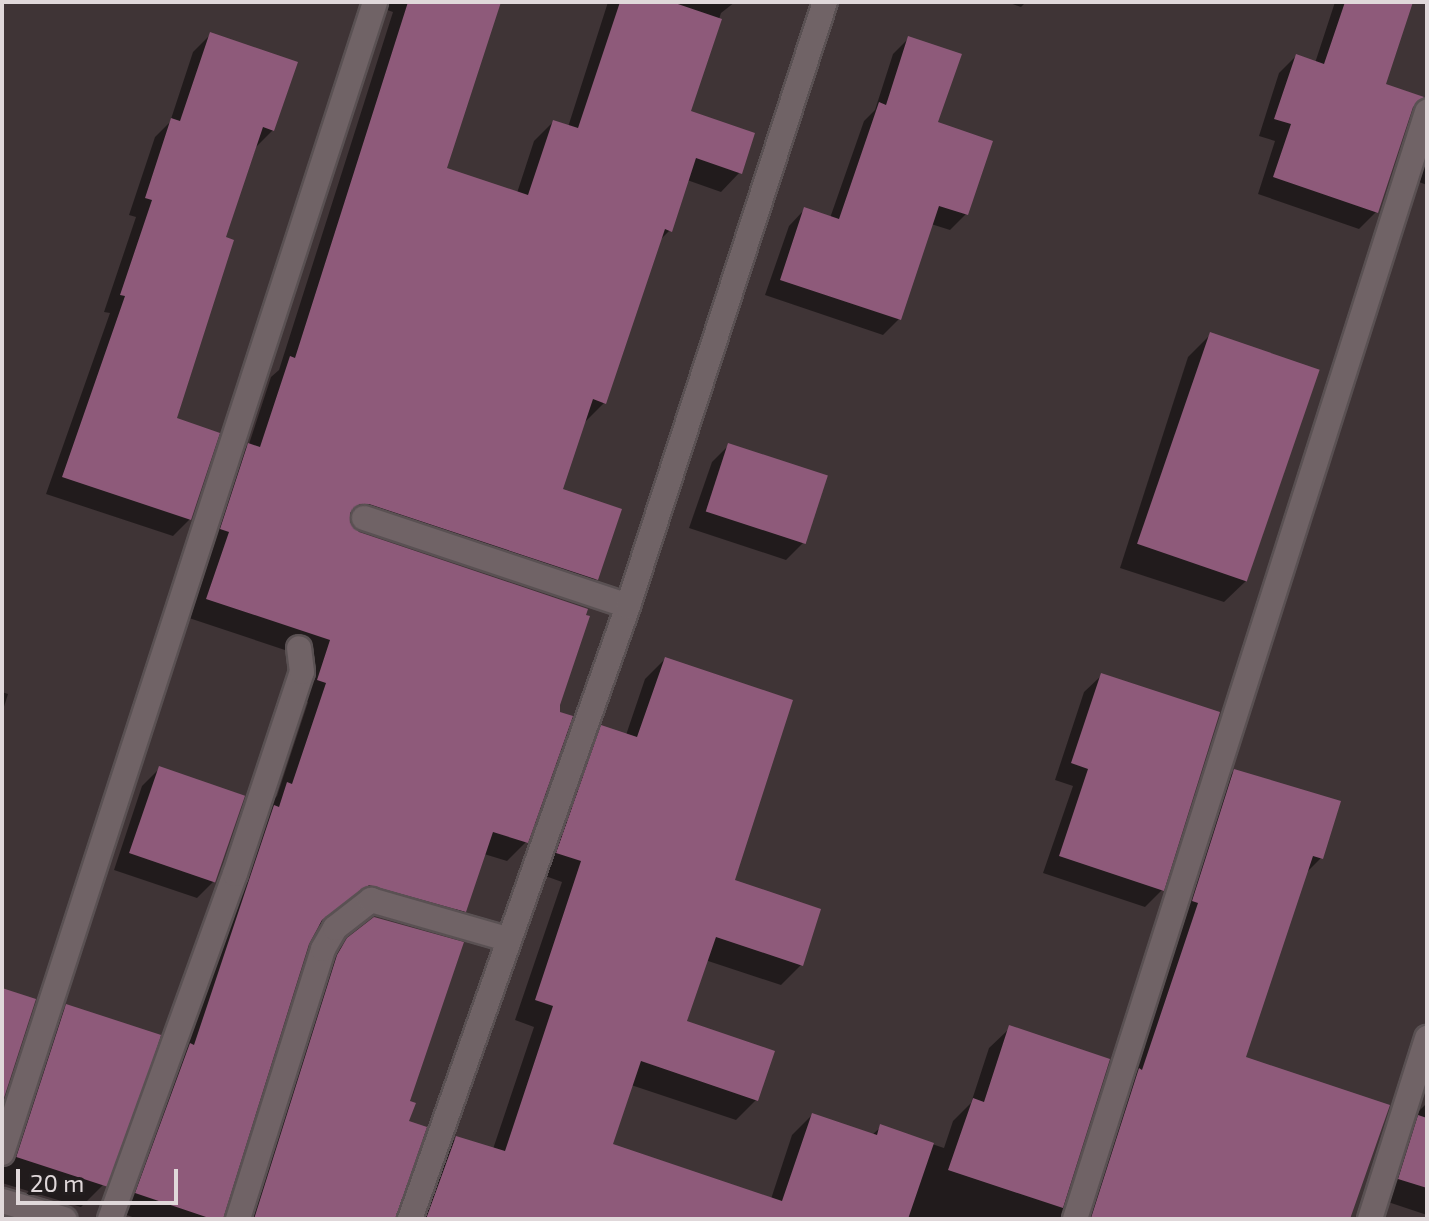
<!DOCTYPE html>
<html>
<head>
<meta charset="utf-8">
<style>
	body { margin:0 }
	#map { position:relative; width:1429px; height:1221px; overflow:hidden; background:#3f3436; font-family:"Exo 2",sans-serif }
	div>[style] { position:absolute }
	.shadow>* { inset:0; background:#0007 }
	.building>* { inset:0; background:#8e5a7a; transform-origin:0 0 }
	.roads { filter:drop-shadow(2px 0 #5a5153) drop-shadow(-2px 0 #5a5153) drop-shadow(0 2px #5a5153) drop-shadow(0 -2px #5a5153) }
	.street>* { height:24px; margin:-12px; padding:0 12px; transform-origin:12px; border-radius:12px; background:#706366 }
	span { translate:-50% -50%; white-space:nowrap; text-align:center; line-height:1.15; -webkit-text-stroke:6px #221d1e; paint-order:stroke }
	.frame { position:absolute; inset:0; border:4px solid #e0d8da; pointer-events:none }
	.scale { position:absolute; left:16px; top:1169px; width:162px; height:36px; box-sizing:border-box; border:4px solid #e0d8da; border-top:0; padding-left:10px; font-size:24px; line-height:28px; white-space:nowrap; color:#e0d8da; -webkit-text-stroke:6px #221d1e; paint-order:stroke }
</style>
</head>
<body>
<div id="map">
	<div class="shadow">
		<i style="clip-path:polygon(evenodd,364px 2px,499px 2px,445px 169px,517px 193px,534px 141px,553px 122px,568px 127px,608px 2px,735px 2px,721px 13px,689px 112px,740px 172px,721px 192px,687px 180px,670px 230px,659px 241px,604px 403px,585px 422px,560px 490px,596px 579px,577px 598px,346px 521px,558px 704px,526px 842px,507px 861px,484px 854px,465px 911px,445px 930px,348px 903px,316px 928px,307px 943px,218px 1219px,138px 1219px,118px 1212px,269px 804px,277px 796px,308px 702px,299px 699px,312px 659px,189px 618px,211px 551px,202px 548px,229px 464px,249px 444px,271px 377px,279px 370px,393px 12px,364px 2px,360px 881px,456px 907px,456px 911px,359px 885px,360px 881px)"></i>
		<i style="clip-path:polygon(1007px 2px,1026px 2px,1021px 7px)"></i>
		<i style="clip-path:polygon(1335px 2px,1411px 2px,1383px 85px,1410px 109px,1376px 212px,1359px 229px,1258px 194px,1275px 141px,1259px 136px,1279px 73px,1296px 56px,1315px 63px)"></i>
		<i style="clip-path:polygon(210px 35px,273px 130px,256px 147px,223px 238px,174px 420px,190px 519px,173px 536px,46px 494px,110px 313px,104px 312px,136px 217px,129px 215px,155px 137px,170px 122px,193px 52px)"></i>
		<i style="clip-path:polygon(909px 38px,936px 124px,991px 142px,966px 214px,950px 230px,931px 224px,899px 319px,883px 335px,765px 295px,789px 226px,804px 210px,830px 218px,864px 121px,875px 110px,893px 54px)"></i>
		<i style="clip-path:polygon(1427px 115px,1427px 185px,1411px 179px)"></i>
		<i style="clip-path:polygon(1210px 335px,1247px 580px,1224px 602px,1120px 568px,1188px 357px)"></i>
		<i style="clip-path:polygon(729px 445px,803px 543px,786px 560px,689px 528px,712px 462px)"></i>
		<i style="clip-path:polygon(665px 659px,732px 881px,801px 965px,781px 985px,705px 960px,684px 1022px,756px 1100px,736px 1120px,631px 1085px,611px 1145px,771px 1199px,792px 1135px,812px 1115px,872px 1135px,881px 1127px,944px 1148px,953px 1121px,971px 1103px,989px 1048px,1010px 1028px,1108px 1060px,1060px 1219px,414px 1219px,436px 1158px,456px 1138px,493px 1149px,534px 1027px,515px 1020px,562px 882px,537px 873px,582px 748px,602px 728px,626px 735px,645px 679px)"></i>
		<i style="clip-path:polygon(1102px 675px,1162px 890px,1145px 907px,1043px 873px,1073px 786px,1055px 780px,1084px 692px)"></i>
		<i style="clip-path:polygon(2px 692px,8px 694px,2px 713px)"></i>
		<i style="clip-path:polygon(159px 769px,214px 881px,197px 898px,114px 870px,142px 786px)"></i>
		<i style="clip-path:polygon(1234px 771px,1321px 858px,1305px 874px,1243px 1058px,1348px 1219px,1076px 1219px,1214px 792px)"></i>
		<i style="clip-path:polygon(348px 940px,407px 1102px,394px 1219px,241px 1219px,327px 961px)"></i>
		<i style="clip-path:polygon(67px 1006px,105px 1183px,81px 1207px,2px 1183px,2px 1155px,42px 1030px)"></i>
		<i style="clip-path:polygon(1427px 1103px,1427px 1215px,1379px 1199px,1411px 1119px)"></i>
	</div>
	<div class="building">
		<i style="clip-path:polygon(408px 2px,501px 2px,447px 168px,528px 195px,553px 120px,578px 128px,620px 2px,672px 2px,722px 19px,691px 111px,755px 133px,742px 174px,696px 158px,672px 232px,665px 229px,606px 404px,593px 399px,563px 489px,622px 509px,598px 580px,369px 504px,360px 504px,350px 513px,350px 522px,359px 532px,588px 609px,586px 615px,590px 616px,560px 705px,560px 712px,573px 716px,528px 843px,493px 832px,466px 912px,369px 885px,322px 920px,309px 944px,223px 1219px,212px 1219px,135px 1193px,190px 1043px,194px 1045px,274px 805px,279px 807px,287px 782px,292px 784px,326px 683px,317px 680px,330px 640px,206px 599px,229px 532px,220px 529px,248px 443px,260px 447px,290px 356px,295px 358px)"></i>
		<i style="clip-path:polygon(1345px 2px,1413px 2px,1386px 84px,1424px 97px,1413px 107px,1378px 213px,1273px 177px,1291px 124px,1274px 119px,1296px 54px,1324px 64px)"></i>
		<i style="clip-path:polygon(210px 32px,298px 62px,274px 131px,263px 127px,226px 237px,234px 240px,177px 418px,220px 433px,191px 520px,62px 477px,125px 296px,120px 295px,152px 200px,145px 198px,171px 118px,180px 121px)"></i>
		<i style="clip-path:polygon(908px 36px,962px 54px,938px 122px,993px 141px,968px 215px,939px 206px,901px 320px,780px 280px,804px 207px,839px 219px,879px 102px,886px 105px)"></i>
		<i style="left:1210px;top:332px;width:116px;height:224px;rotate:19deg"></i>
		<i style="left:728px;top:443px;width:105px;height:72px;rotate:18deg"></i>
		<i style="clip-path:polygon(665px 657px,793px 700px,735px 880px,821px 909px,803px 966px,716px 937px,687px 1021px,775px 1051px,758px 1101px,641px 1061px,613px 1144px,782px 1201px,812px 1113px,877px 1135px,880px 1124px,934px 1143px,908px 1219px,426px 1219px,456px 1136px,505px 1151px,553px 1006px,535px 1000px,581px 861px,556px 853px,601px 725px,637px 737px)"></i>
		<i style="clip-path:polygon(1101px 673px,1220px 712px,1164px 891px,1059px 856px,1088px 769px,1071px 763px)"></i>
		<i style="left:159px;top:766px;width:91px;height:92px;rotate:19deg"></i>
		<i style="clip-path:polygon(1234px 769px,1341px 801px,1323px 859px,1313px 856px,1246px 1057px,1390px 1105px,1350px 1219px,1095px 1219px,1091px 1218px,1139px 1068px,1142px 1070px,1198px 903px,1192px 901px)"></i>
		<i style="clip-path:polygon(374px 917px,464px 942px,410px 1101px,416px 1103px,409px 1121px,427px 1127px,395px 1219px,254px 1219px,337px 955px,347px 938px)"></i>
		<i style="clip-path:polygon(2px 988px,36px 999px,2px 1104px)"></i>
		<i style="left:66px;top:1004px;width:100px;height:161px;rotate:18deg"></i>
		<i style="clip-path:polygon(1009px 1025px,1110px 1059px,1063px 1208px,948px 1170px,973px 1098px,984px 1102px)"></i>
		<i style="clip-path:polygon(1418px 1115px,1427px 1118px,1427px 1188px,1398px 1179px)"></i>
	</div>
	<div class="roads">
		<div class="street">
			<i style="left:364px;top:518px;width:278px;rotate:18.4deg"></i>
			<i style="left:2px;top:1153px;width:1210px;rotate:-72.04deg"></i>
			<i style="left:2px;top:1201px;width:65px;rotate:16.2deg"></i>
			<i style="left:110px;top:1219px;width:367px;rotate:-70.1deg"></i>
			<i style="left:235px;top:874px;width:213px;rotate:-71.7deg"></i>
			<i style="left:302px;top:672px;width:24px;rotate:-97deg"></i>
			<i style="left:238px;top:1219px;width:283px;rotate:-72.5deg"></i>
			<i style="left:323px;top:949px;width:24px;rotate:-60deg"></i>
			<i style="left:335px;top:928px;width:46px;rotate:-37.9deg"></i>
			<i style="left:371px;top:900px;width:141px;rotate:16deg"></i>
			<i style="left:410px;top:1219px;width:651px;rotate:-70.42deg"></i>
			<i style="left:628px;top:606px;width:635px;rotate:-71.94deg"></i>
			<i style="left:1075px;top:1219px;width:1162px;rotate:-72.36deg"></i>
			<i style="left:1370px;top:1219px;width:190px;rotate:-72.5deg"></i>
		</div>
	</div>
	<div class="frame"></div>
	<div class="scale">20 m</div>
</div>
</body>
</html>
